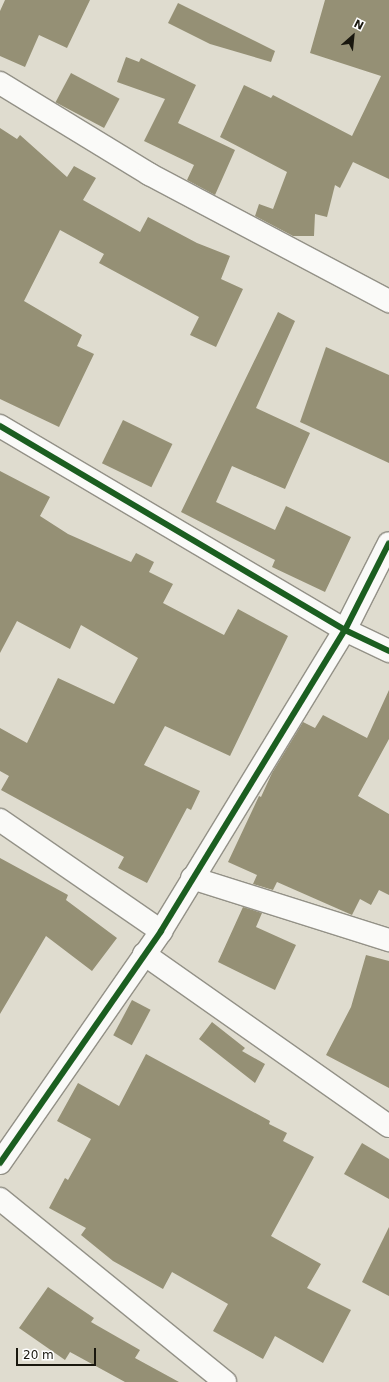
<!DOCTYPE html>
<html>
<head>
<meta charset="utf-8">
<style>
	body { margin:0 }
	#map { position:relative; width:389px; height:1382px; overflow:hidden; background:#dfdccf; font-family:"DejaVu Sans",sans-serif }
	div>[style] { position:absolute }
	.building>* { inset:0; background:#959075; transform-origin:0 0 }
	.roads { filter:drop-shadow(1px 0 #939187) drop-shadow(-1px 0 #939187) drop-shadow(0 1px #939187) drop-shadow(0 -1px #939187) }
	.street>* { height:22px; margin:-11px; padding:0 11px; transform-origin:11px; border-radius:11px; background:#fafaf8 }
	.cycleway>* { height:6px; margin:-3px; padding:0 3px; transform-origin:3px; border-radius:3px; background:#1b5e20 }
	span { translate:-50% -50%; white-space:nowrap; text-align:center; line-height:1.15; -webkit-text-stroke:3px #fff; paint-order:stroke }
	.north { position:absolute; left:333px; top:16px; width:40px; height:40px; -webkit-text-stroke:3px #fff; paint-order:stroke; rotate:27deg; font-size:11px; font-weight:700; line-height:16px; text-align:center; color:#19170e }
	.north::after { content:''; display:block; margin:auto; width:14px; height:18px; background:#19170e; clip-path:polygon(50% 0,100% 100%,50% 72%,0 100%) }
	.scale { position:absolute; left:16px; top:1348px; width:80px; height:18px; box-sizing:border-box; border:2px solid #19170e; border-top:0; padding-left:5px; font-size:12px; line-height:14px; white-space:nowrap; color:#19170e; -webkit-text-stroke:3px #fff; paint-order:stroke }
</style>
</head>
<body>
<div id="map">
	<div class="building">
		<i style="clip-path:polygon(5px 0,90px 0,67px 48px,39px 35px,25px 67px,0 56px,0 11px)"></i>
		<i style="clip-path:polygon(325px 0,389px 0,389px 179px,353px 162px,340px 188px,335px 185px,327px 217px,315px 214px,314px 236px,293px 236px,255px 216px,259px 204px,273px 209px,287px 172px,220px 137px,244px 85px,271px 98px,273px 95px,352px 136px,381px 76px,310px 53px)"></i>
		<i style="clip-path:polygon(178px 3px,275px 51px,271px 62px,210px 44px,168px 23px)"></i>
		<i style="clip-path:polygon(126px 57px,139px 62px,141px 58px,196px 85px,178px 123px,235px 150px,215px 195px,187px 180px,194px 165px,144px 141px,165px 99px,117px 82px)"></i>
		<i style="left:71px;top:73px;width:55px;height:33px;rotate:28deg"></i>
		<i style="clip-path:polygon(0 128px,17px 139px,20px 135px,67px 177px,74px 166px,96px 178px,83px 200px,140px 232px,148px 217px,197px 243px,230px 256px,221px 279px,243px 289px,216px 347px,190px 335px,199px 317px,99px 263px,104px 254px,60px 230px,24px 301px,82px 335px,77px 346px,94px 354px,59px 427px,0 399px)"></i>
		<i style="clip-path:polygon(278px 312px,295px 321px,256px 408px,310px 433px,285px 489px,232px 466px,216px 502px,275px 530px,286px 506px,351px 537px,325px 592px,272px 567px,275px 560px,181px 512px)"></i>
		<i style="clip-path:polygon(326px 347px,389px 375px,389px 463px,300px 422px)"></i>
		<i style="left:123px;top:420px;width:55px;height:48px;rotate:26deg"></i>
		<i style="clip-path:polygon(0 471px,50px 497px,40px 516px,68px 534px,131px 562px,136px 553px,154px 562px,149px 572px,173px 584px,163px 603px,224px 635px,238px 609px,288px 636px,230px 756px,165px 726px,144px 765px,200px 791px,191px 810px,187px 808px,147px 883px,118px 868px,124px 857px,1px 790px,9px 776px,0 771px,0 728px,27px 743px,58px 678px,114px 704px,138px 658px,81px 625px,70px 649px,17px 621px,0 653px)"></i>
		<i style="clip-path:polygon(389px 690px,389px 739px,358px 796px,389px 814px,389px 895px,379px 890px,371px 905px,360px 899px,352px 915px,277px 882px,273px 890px,253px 884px,257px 875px,228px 862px,259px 796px,261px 797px,272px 773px,303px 722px,315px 728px,323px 715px,367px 738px)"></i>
		<i style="clip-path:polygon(0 858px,68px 895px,66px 900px,117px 938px,92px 971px,46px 936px,0 1014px)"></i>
		<i style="clip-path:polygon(243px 907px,262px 913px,256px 927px,296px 945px,275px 990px,218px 962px)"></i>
		<i style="clip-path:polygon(366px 955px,389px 961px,389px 1088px,326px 1055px,351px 1007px)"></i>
		<i style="left:132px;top:1000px;width:21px;height:40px;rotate:28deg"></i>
		<i style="clip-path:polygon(212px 1022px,245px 1048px,242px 1051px,265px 1064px,255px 1083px,199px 1039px)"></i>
		<i style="clip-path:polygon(146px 1054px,270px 1121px,269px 1124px,287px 1133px,283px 1141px,314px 1157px,271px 1236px,321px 1264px,307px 1288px,351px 1310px,323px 1363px,275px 1336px,263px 1359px,213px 1331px,228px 1304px,172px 1272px,163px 1289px,113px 1261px,81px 1235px,86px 1228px,49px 1208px,65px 1178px,68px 1180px,91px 1139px,57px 1121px,78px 1083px,119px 1106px)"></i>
		<i style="clip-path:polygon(362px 1143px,389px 1159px,389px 1199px,344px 1174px)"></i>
		<i style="clip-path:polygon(389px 1227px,389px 1296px,362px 1282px)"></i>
		<i style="clip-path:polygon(48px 1287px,94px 1318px,91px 1322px,140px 1350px,135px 1358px,179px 1382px,125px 1382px,70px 1352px,65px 1360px,19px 1328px)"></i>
	</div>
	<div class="roads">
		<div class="street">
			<i style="left:0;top:83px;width:175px;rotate:31.4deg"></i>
			<i style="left:149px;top:174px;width:272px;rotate:27.9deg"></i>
			<i style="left:0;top:426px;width:401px;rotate:30.6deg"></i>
			<i style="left:345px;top:630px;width:49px;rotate:25.5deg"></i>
			<i style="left:0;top:820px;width:196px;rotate:34.6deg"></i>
			<i style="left:192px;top:878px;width:207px;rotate:17.5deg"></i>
			<i style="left:144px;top:954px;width:299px;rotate:35.1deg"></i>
			<i style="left:0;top:1163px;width:282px;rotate:-55.2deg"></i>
			<i style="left:161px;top:931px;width:353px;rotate:-58.6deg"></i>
			<i style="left:345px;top:630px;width:97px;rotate:-63.2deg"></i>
			<i style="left:0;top:1199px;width:290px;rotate:39.1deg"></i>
		</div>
	</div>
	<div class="cycleway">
		<i style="left:0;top:426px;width:401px;rotate:30.6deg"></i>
		<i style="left:345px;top:630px;width:49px;rotate:25.5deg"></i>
		<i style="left:0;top:1163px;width:282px;rotate:-55.2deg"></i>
		<i style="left:161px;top:931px;width:353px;rotate:-58.6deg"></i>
		<i style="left:345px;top:630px;width:97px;rotate:-63.2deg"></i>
	</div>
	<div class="north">N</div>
	<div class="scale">20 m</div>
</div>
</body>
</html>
